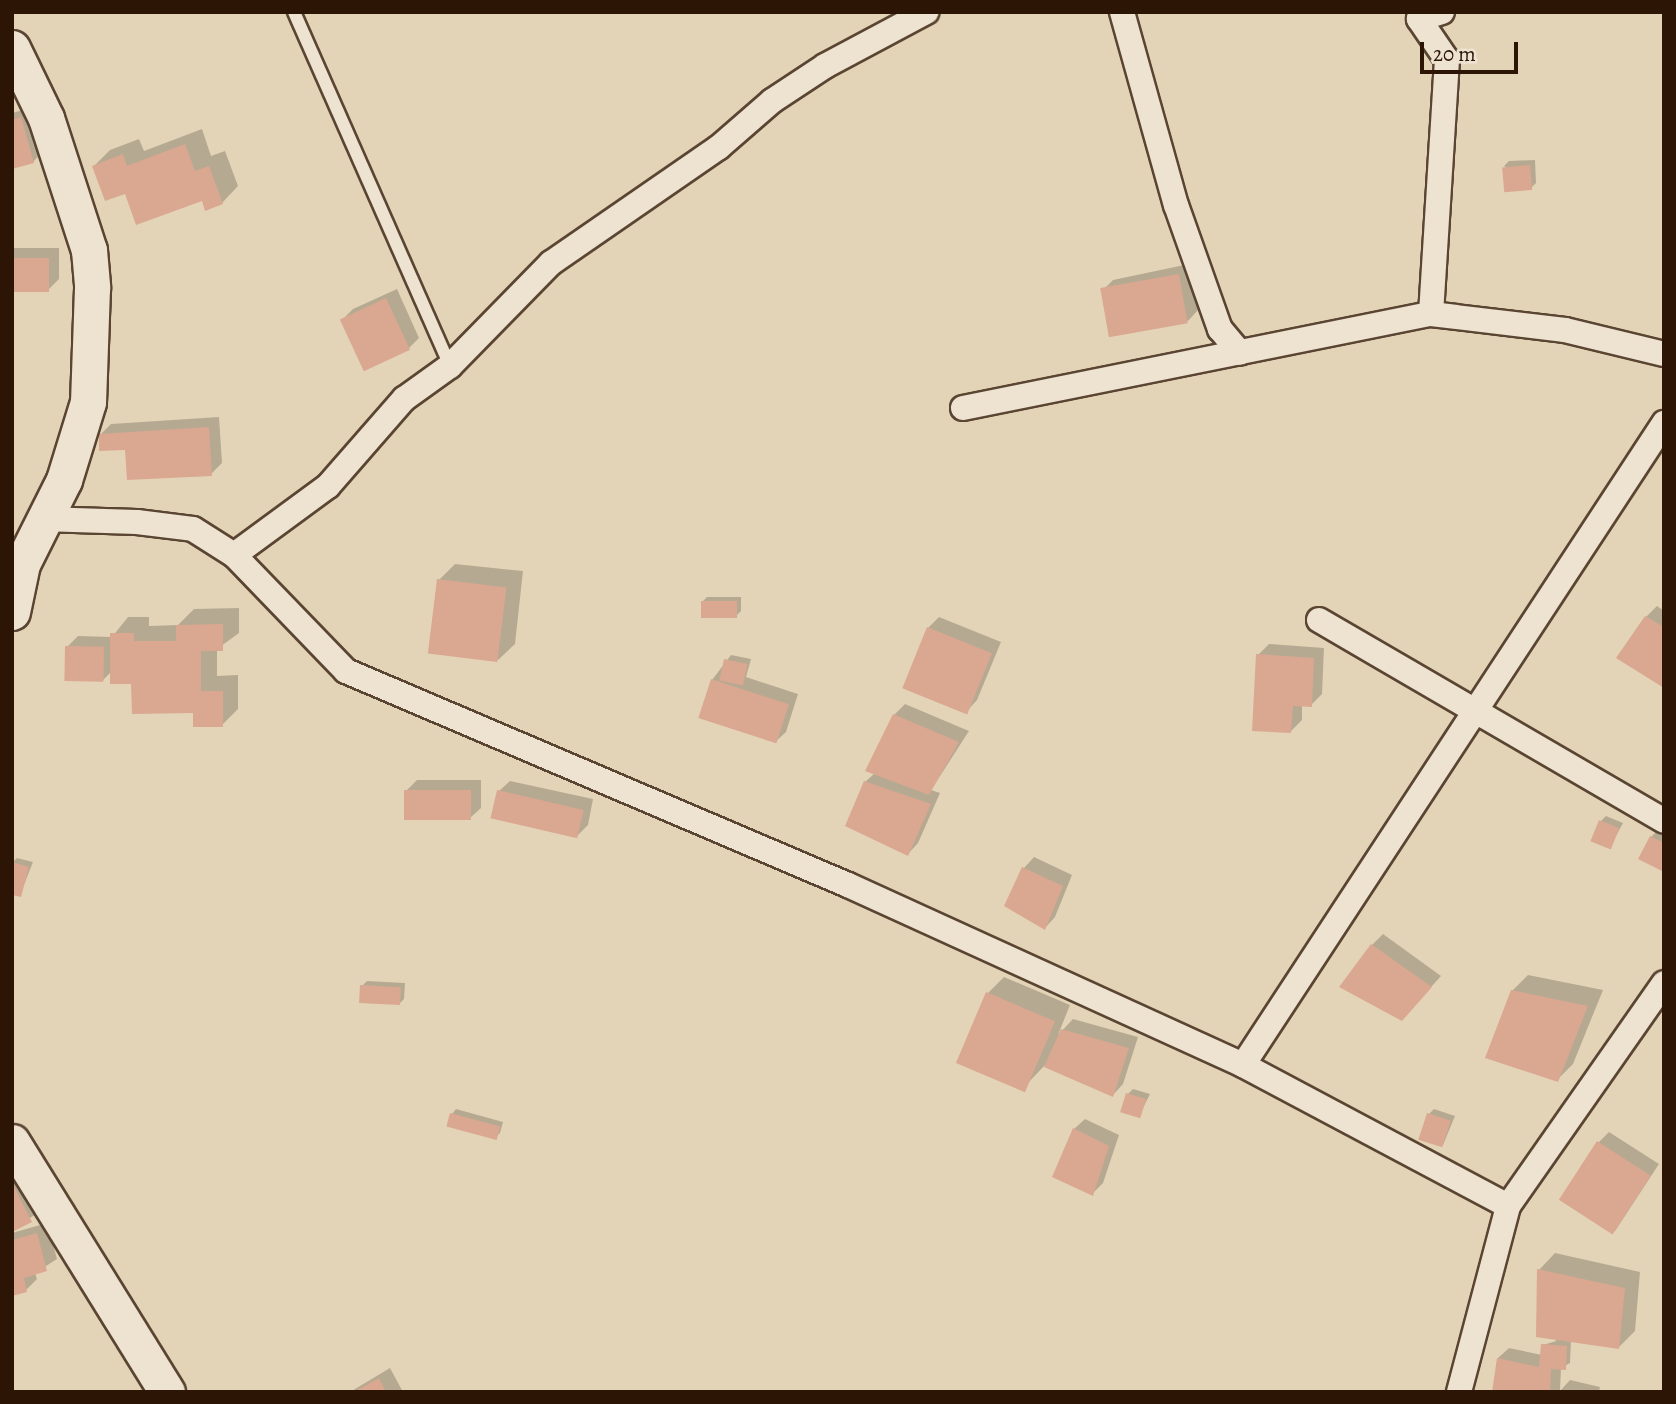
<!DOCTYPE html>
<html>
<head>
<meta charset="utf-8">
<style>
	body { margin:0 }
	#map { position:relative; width:1676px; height:1404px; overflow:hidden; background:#e4d4b7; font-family:Alegreya,serif }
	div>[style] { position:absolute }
	.shadow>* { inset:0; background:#0003 }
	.building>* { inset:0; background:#daa791; transform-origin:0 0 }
	.roads { filter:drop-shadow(2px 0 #5a4532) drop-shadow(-2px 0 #5a4532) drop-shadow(0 2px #5a4532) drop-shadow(0 -2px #5a4532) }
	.lane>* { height:12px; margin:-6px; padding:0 6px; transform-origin:6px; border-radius:6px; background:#ede3d0 }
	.street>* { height:24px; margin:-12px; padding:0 12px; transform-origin:12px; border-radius:12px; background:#ede3d0 }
	.secondary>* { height:35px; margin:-17.5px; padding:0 17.5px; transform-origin:17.5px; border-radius:17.5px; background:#ede3d0 }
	span { translate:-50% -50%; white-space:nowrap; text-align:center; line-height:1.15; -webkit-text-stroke:5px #ede3d0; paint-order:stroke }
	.frame { position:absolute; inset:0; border:14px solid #2c1505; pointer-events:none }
	.scale { position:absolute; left:1420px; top:42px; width:98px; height:32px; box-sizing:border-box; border:4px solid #2c1505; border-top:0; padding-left:9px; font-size:21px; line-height:24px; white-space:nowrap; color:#2c1505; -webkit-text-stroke:5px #ede3d0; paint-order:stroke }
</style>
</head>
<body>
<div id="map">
	<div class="shadow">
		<i style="clip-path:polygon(31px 108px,43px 151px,33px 162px,12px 166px,12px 113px)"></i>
		<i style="clip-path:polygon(202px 129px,211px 156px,225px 151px,238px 186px,222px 203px,126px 192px,94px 166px,110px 150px,139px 139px,144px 151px)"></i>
		<i style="clip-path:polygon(1535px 160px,1536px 183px,1531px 188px,1504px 166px,1509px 161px)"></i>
		<i style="clip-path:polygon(59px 248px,59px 279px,48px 290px,12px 291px,13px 248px)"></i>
		<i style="clip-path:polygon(1189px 264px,1198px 310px,1188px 321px,1103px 290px,1113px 280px)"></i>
		<i style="clip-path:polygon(397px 289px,419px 338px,409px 348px,343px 319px,353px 309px)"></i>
		<i style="clip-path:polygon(219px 417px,222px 463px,211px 474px,100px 435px,111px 424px)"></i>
		<i style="clip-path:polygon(455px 564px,523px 571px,515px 644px,498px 660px,439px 580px)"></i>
		<i style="clip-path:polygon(707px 597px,741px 597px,741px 611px,736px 616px,702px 602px)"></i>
		<i style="clip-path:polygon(1657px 606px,1664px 611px,1664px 686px,1646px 617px)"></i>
		<i style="clip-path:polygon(239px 608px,239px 633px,217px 649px,217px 676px,238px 675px,238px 709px,222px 725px,112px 671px,102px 681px,67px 647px,78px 636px,112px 637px,128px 617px,149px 617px,149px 626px,178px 625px,194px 609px)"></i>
		<i style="clip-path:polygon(939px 617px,1001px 642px,977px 700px,967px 711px,928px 628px)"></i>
		<i style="clip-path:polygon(1269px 644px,1324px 648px,1322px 694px,1311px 705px,1302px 705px,1302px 720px,1291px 731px,1258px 655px)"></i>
		<i style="clip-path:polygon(731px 655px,751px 659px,746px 677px,798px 694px,786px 732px,775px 742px,712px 680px)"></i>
		<i style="clip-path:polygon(905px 704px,969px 731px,931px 790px,940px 793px,918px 843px,908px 854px,865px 782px,875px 773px,894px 715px)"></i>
		<i style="clip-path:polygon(417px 780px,481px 780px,481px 808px,470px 818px,406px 791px)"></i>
		<i style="clip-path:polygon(510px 781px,593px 799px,588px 825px,577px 836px,499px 791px)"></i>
		<i style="clip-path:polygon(1606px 816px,1623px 823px,1610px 847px,1601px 821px)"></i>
		<i style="clip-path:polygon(1656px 832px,1664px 836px,1664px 870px,1651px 837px)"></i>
		<i style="clip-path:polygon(1034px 857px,1072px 875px,1055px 917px,1045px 928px,1006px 906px,1024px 868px)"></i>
		<i style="clip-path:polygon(17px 858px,33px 862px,20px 895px,12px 863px)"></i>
		<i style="clip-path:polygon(1383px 934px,1441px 976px,1412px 1008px,1372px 945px)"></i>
		<i style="clip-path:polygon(1528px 975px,1603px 990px,1573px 1064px,1557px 1080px,1512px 991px)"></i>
		<i style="clip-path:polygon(1004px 977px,1070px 1005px,1058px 1035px,1073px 1019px,1138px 1037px,1123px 1084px,1113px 1095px,1045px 1065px,1027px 1084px,988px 993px)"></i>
		<i style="clip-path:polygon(367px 981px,405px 983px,404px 999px,399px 1004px,362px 986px)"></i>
		<i style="clip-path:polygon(1133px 1089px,1150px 1094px,1139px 1116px,1128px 1094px)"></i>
		<i style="clip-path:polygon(456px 1109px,503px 1122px,500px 1133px,495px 1138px,452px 1114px)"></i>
		<i style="clip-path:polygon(1434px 1109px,1455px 1116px,1443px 1145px,1429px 1114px)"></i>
		<i style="clip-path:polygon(1085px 1119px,1119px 1135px,1103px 1183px,1092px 1194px,1074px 1129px)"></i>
		<i style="clip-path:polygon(1609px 1132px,1659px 1164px,1615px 1231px,1598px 1143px)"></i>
		<i style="clip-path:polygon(12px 1152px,42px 1210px,12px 1230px)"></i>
		<i style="clip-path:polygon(47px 1223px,57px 1259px,35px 1273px,37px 1279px,26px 1290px,12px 1294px,12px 1233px)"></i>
		<i style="clip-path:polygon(1555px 1253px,1640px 1272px,1635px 1331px,1619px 1347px,1571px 1340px,1570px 1363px,1561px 1368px,1560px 1391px,1570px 1380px,1600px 1387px,1599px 1392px,1494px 1392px,1498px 1358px,1509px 1348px,1542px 1355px,1543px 1345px,1556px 1341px,1539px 1270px)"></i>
		<i style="clip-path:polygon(390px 1368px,403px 1392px,351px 1392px,355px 1389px)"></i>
	</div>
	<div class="building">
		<i style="clip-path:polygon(21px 117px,34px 163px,12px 169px,12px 120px)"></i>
		<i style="clip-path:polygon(185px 144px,195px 171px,209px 166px,223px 204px,205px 211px,202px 201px,136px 225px,125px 194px,105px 201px,92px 166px,123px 154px,127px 166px)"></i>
		<i style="left:1530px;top:165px;width:25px;height:28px;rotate:85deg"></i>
		<i style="left:12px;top:258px;width:37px;height:34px"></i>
		<i style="left:1179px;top:274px;width:50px;height:80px;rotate:80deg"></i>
		<i style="left:386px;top:298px;width:57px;height:51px;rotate:65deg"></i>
		<i style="clip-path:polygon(209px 427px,212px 476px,127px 480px,125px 450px,99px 451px,99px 434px)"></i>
		<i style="left:437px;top:579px;width:70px;height:75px;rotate:7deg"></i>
		<i style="left:701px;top:601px;width:36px;height:17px"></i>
		<i style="clip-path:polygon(1645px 616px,1664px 627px,1664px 688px,1616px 658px)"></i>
		<i style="clip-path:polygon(223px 624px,223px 651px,201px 651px,201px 691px,223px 691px,223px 727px,193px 727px,193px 713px,132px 714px,131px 684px,110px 684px,110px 633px,134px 633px,134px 641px,176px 641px,176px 625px)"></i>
		<i style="left:927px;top:627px;width:70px;height:66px;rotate:22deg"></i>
		<i style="left:65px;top:646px;width:39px;height:35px;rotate:1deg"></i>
		<i style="clip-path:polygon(1256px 654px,1314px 658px,1312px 707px,1293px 706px,1291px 733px,1252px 731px)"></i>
		<i style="left:724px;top:659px;width:24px;height:22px;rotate:12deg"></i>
		<i style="left:711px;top:679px;width:82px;height:41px;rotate:18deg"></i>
		<i style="clip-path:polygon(893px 714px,959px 742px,929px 795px,865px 771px)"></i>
		<i style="clip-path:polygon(864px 781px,931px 804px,908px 856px,845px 826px)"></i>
		<i style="left:404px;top:790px;width:67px;height:30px"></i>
		<i style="left:497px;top:790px;width:89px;height:29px;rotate:13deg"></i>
		<i style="left:1599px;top:820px;width:22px;height:23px;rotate:22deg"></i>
		<i style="clip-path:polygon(1650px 836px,1664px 843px,1664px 872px,1638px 859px)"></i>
		<i style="clip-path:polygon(12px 862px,29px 867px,21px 897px,12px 895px)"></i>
		<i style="clip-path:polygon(1022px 867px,1063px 886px,1045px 930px,1004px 906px)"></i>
		<i style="clip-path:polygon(1371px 944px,1432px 987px,1402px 1021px,1339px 987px)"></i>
		<i style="left:360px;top:985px;width:41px;height:18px;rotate:3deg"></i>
		<i style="clip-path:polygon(1511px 990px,1588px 1006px,1558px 1082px,1485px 1058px)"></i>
		<i style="left:986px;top:992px;width:75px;height:77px;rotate:23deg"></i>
		<i style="clip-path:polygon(1061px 1029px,1129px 1048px,1113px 1097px,1044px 1067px)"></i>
		<i style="left:1126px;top:1093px;width:21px;height:20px;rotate:17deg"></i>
		<i style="left:450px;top:1113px;width:52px;height:14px;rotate:15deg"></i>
		<i style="left:1427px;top:1113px;width:25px;height:28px;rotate:18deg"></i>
		<i style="clip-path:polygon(1073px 1128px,1109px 1146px,1093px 1196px,1052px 1177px)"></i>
		<i style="left:1597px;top:1141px;width:64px;height:70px;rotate:33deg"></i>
		<i style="clip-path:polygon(12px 1183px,32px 1222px,12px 1232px)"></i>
		<i style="clip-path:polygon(37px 1233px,47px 1271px,24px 1278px,27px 1292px,12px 1296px,12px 1240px)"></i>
		<i style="clip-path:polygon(1537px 1269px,1625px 1288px,1619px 1349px,1536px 1337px)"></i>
		<i style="clip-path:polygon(1541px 1344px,1567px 1346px,1566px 1370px,1551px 1369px,1550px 1392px,1492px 1392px,1497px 1358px,1539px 1367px)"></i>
		<i style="clip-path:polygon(379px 1378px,386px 1392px,354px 1392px)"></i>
	</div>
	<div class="roads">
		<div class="lane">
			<i style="left:294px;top:12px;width:387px;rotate:66.2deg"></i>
		</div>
		<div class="street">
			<i style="left:1122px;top:12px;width:200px;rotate:74.4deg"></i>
			<i style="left:1176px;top:205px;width:132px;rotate:70.5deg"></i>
			<i style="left:1220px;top:329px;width:31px;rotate:50deg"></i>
			<i style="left:1431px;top:314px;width:255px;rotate:-86.4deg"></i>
			<i style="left:1447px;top:60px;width:50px;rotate:-124.3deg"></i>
			<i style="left:1419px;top:19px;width:24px;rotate:-17deg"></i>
			<i style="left:963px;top:408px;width:477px;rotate:-11.4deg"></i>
			<i style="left:1431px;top:314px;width:135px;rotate:6.8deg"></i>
			<i style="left:1565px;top:330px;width:102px;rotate:13.6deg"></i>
			<i style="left:42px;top:519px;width:95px;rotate:1.8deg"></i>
			<i style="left:137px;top:522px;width:56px;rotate:7.1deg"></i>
			<i style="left:193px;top:529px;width:49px;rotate:32.4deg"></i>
			<i style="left:234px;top:555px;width:161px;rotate:46deg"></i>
			<i style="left:346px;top:671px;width:546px;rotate:23.09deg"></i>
			<i style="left:848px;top:885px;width:434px;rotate:24.5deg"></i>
			<i style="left:1243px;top:1065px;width:300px;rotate:28deg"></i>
			<i style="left:234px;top:555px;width:117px;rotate:-36.3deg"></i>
			<i style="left:328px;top:486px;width:116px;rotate:-48.9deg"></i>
			<i style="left:404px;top:399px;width:57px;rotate:-35.7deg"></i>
			<i style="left:450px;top:366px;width:144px;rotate:-45.6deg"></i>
			<i style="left:551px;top:263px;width:203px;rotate:-34.6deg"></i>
			<i style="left:718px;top:148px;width:72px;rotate:-41deg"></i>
			<i style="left:772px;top:101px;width:64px;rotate:-33.4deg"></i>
			<i style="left:825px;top:66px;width:115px;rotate:-28.1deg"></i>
			<i style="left:1319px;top:620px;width:399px;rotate:30.2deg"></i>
			<i style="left:1243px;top:1065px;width:768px;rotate:-56.74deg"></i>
			<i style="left:1459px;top:1392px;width:192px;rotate:-75.2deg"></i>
			<i style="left:1508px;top:1206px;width:272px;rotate:-55deg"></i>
		</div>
		<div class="secondary">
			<i style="left:12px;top:48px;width:78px;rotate:64.1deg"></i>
			<i style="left:46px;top:118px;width:139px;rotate:72deg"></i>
			<i style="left:89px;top:250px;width:38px;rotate:85deg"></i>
			<i style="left:92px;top:288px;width:114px;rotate:92deg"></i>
			<i style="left:88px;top:402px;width:82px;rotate:107.1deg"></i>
			<i style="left:64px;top:480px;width:94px;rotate:116.6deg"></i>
			<i style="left:22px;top:564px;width:49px;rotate:101.8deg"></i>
			<i style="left:12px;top:1142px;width:294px;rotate:58.2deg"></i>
		</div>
	</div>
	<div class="frame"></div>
	<div class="scale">20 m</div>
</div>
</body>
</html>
